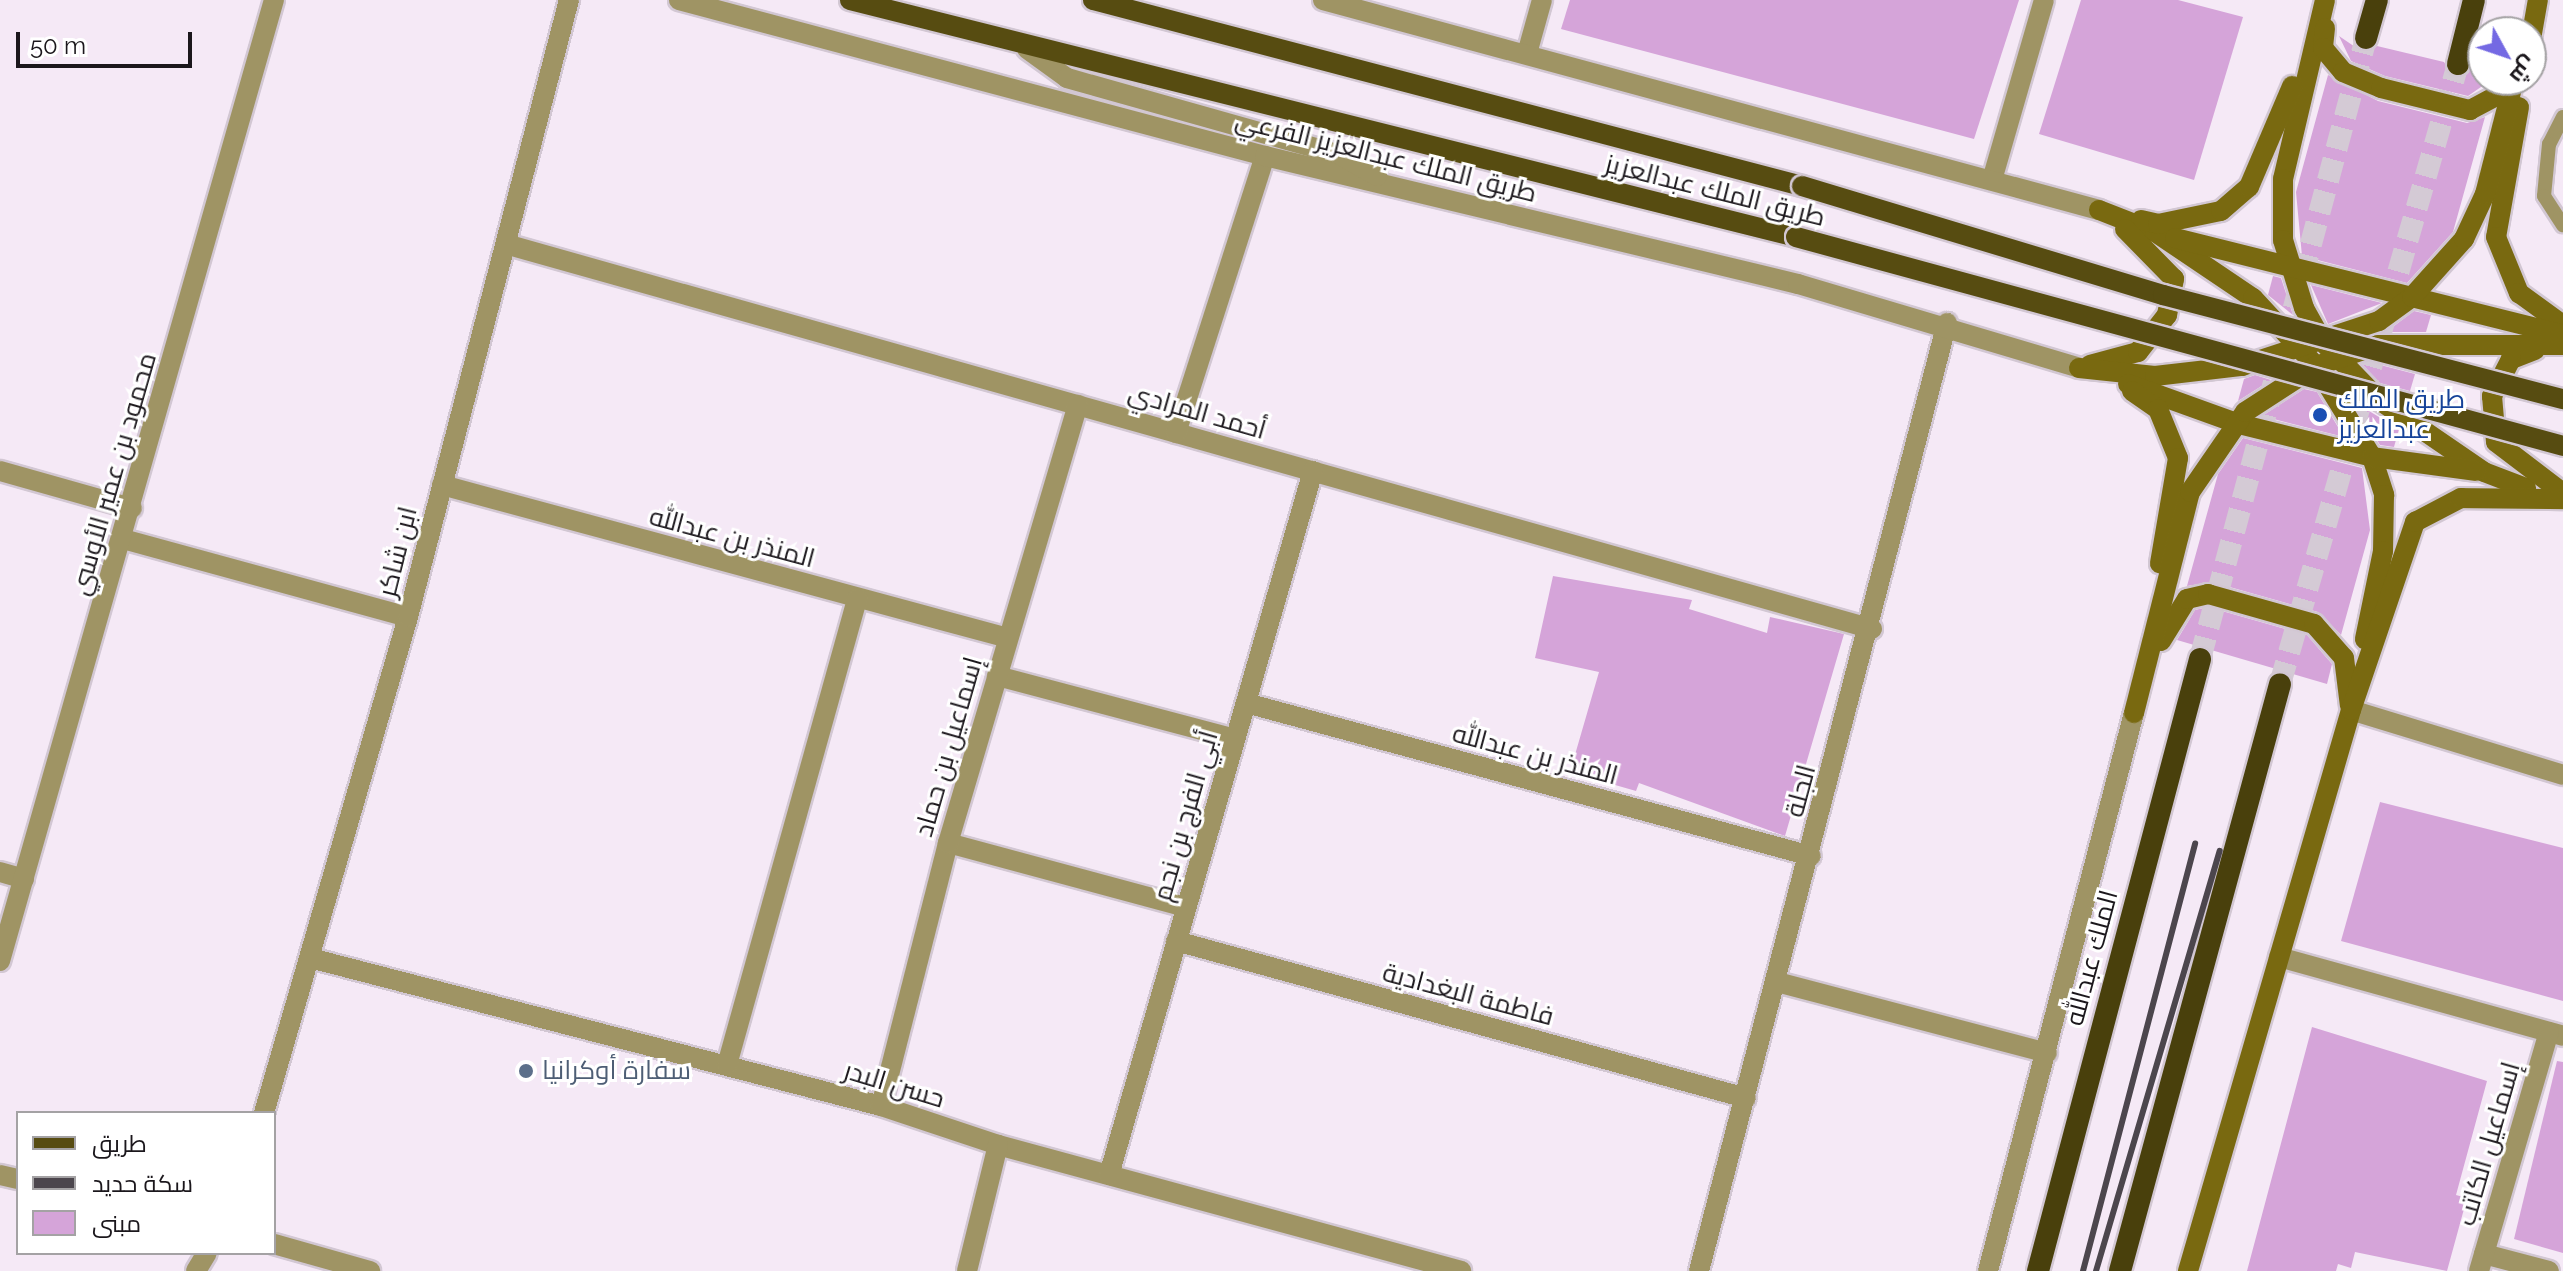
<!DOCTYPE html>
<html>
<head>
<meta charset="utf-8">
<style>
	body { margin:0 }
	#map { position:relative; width:2563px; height:1271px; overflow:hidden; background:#f5e9f6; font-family:Raleway,Cairo,sans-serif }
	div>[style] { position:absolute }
	.building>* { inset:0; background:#d5a4d9 }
	.trunk-tunnel>* { height:22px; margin-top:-11px; transform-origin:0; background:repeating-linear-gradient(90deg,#d4cad5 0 22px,transparent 0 33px) }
	.roads { filter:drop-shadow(2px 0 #d2c7d3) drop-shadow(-2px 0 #d2c7d3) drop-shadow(0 2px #d2c7d3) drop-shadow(0 -2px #d2c7d3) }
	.service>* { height:14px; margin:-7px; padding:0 7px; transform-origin:7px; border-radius:7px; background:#9f9464 }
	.minor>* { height:20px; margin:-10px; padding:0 10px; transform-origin:10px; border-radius:10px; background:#9f9464 }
	.tertiary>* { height:20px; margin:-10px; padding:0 10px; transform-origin:10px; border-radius:10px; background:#9f9464 }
	.secondary>* { height:20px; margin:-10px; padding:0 10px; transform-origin:10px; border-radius:10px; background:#796910 }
	.primary>* { height:20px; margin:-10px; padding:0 10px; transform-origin:10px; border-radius:10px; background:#574c11 }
	.trunk>* { height:22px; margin:-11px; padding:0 11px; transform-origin:11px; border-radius:11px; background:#49400c }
	.rail>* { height:6px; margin:-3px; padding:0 3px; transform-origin:3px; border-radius:3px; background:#4c464d }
	.bridges { filter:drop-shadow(2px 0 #d2c7d3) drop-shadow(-2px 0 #d2c7d3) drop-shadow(0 2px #d2c7d3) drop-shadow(0 -2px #d2c7d3) }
	.primary-bridge>* { height:20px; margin:-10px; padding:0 10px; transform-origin:10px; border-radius:10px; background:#574c11 }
	.dots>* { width:22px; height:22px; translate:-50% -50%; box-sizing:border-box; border:4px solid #fff; border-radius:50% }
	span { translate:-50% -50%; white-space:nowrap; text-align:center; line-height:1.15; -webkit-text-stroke:6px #fff; paint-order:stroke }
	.street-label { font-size:26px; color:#1b171c }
	.transit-label { font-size:26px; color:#164399 }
	.left { translate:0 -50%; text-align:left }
	.service-label { font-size:26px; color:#4e5e75 }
	.legend { position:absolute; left:16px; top:1111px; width:260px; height:144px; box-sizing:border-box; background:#fff; border:2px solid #a4a2a4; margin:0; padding:10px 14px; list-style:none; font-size:24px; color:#1b171c }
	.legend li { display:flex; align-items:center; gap:16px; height:40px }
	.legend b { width:40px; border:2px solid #a4a2a4 }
	.north { position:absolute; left:2467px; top:16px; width:80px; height:80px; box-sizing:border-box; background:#fff; border:2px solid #a4a2a4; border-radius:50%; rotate:130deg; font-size:22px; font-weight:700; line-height:32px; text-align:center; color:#1b171c }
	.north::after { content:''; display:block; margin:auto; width:28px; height:36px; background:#7469e3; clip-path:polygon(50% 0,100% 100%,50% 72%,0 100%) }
	.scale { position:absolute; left:16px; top:32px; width:176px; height:36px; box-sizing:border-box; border:4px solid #1b171c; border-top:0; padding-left:10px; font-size:24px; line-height:28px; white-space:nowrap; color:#1b171c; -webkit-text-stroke:6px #fff; paint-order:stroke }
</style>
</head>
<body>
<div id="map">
	<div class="building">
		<i style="clip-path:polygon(1570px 0,2019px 0,1974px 139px,1561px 29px)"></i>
		<i style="clip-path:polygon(2081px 0,2178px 0,2243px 17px,2194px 180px,2039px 134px)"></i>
		<i style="clip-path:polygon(2339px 36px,2361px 51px,2377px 46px,2444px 62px,2454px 77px,2471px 68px,2491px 80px,2468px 96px,2385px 76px,2351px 61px)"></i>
		<i style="clip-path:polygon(2328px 75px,2378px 101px,2467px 123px,2485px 117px,2453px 232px,2407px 283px,2302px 256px,2296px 192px)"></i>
		<i style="clip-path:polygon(2273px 276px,2281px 278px,2293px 315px,2268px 295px)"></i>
		<i style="clip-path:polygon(2311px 285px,2382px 303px,2328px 324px)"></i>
		<i style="clip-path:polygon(2414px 311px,2431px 315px,2426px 332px,2386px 332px)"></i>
		<i style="clip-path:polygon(2369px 362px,2415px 374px,2410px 391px,2380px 383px,2362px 364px)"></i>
		<i style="clip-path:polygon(2255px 375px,2271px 380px,2238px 401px,2244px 379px)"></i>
		<i style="clip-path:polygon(2304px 389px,2317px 392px,2344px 437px,2262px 416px)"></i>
		<i style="clip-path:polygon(2354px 402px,2399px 429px,2394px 447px,2380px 445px)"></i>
		<i style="clip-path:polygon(2243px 438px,2362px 468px,2370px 530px,2341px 635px,2318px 612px,2212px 582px,2187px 586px,2218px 474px)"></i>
		<i style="clip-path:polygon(1553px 576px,1692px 600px,1689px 609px,1767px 633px,1770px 617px,1844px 634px,1785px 836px,1639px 783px,1636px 791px,1570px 772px,1599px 672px,1535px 658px)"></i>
		<i style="clip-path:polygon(2208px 607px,2307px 635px,2332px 664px,2327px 684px,2177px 640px,2195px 610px)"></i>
		<i style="clip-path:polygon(2380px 802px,2563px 848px,2563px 1001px,2341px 941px)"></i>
		<i style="clip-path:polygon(2312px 1027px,2487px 1081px,2456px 1195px,2467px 1198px,2447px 1271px,2355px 1252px,2351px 1268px,2338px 1264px,2336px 1271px,2247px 1271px)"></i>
		<i style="clip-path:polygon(2557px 1061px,2563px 1062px,2563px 1253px,2514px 1239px)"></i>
	</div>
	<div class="trunk-tunnel">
		<i style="left:2200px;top:659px;width:643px;rotate:-75.03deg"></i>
		<i style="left:2280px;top:684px;width:645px;rotate:-73.98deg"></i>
	</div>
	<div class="roads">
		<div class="service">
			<i style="left:2563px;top:117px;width:30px;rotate:117deg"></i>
			<i style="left:2549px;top:144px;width:52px;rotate:95.5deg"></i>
			<i style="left:2544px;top:196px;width:35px;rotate:57deg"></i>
		</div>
		<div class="minor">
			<i style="left:1528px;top:50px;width:52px;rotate:-74.4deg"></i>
			<i style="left:1992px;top:180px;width:187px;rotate:-73.9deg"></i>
			<i style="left:509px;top:245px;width:1416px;rotate:15.73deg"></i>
			<i style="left:1176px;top:433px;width:291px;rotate:-72.2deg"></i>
			<i style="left:0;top:471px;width:137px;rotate:15.7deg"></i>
			<i style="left:442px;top:485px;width:586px;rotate:15.13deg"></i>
			<i style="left:123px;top:539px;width:295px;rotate:15.3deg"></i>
			<i style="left:997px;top:676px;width:246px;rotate:14.8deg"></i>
			<i style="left:1246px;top:703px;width:585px;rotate:15.15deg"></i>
			<i style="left:2351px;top:710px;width:222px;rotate:17deg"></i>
			<i style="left:948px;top:843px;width:246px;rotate:15.1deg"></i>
			<i style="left:0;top:872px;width:25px;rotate:16deg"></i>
			<i style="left:1176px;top:941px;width:591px;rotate:15.4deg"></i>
			<i style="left:2279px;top:957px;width:295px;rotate:15.5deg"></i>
			<i style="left:310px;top:958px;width:590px;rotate:14.53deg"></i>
			<i style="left:881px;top:1106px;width:123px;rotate:18.4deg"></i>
			<i style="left:998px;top:1145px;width:480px;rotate:15.2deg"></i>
			<i style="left:0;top:961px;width:999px;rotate:-74.09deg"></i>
			<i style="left:1777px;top:982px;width:279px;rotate:14.7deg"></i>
			<i style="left:727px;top:1065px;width:484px;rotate:-74.4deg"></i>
			<i style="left:881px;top:1106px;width:271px;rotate:-75.7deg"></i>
			<i style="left:948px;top:843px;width:457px;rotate:-73.5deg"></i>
			<i style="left:264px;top:1113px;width:516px;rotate:-73.81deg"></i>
			<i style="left:408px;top:617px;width:638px;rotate:-75.38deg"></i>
			<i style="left:0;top:1175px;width:18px;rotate:13deg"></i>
			<i style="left:1109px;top:1175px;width:733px;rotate:-73.84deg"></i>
			<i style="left:274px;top:1244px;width:100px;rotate:15.7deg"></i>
			<i style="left:2484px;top:1254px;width:67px;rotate:14.7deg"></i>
			<i style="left:196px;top:1271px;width:21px;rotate:-59deg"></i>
			<i style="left:967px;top:1271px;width:130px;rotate:-76.2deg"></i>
			<i style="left:1699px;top:1271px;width:980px;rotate:-75.34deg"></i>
			<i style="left:2479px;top:1271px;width:249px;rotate:-73.7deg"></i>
		</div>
		<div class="tertiary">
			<i style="left:679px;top:0;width:606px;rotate:14.91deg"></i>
			<i style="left:1265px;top:156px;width:548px;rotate:13.5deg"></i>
			<i style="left:1798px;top:284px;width:293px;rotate:16.6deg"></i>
			<i style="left:1323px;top:0;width:804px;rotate:15.14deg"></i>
			<i style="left:1027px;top:49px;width:49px;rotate:35.9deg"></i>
			<i style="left:1067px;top:78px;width:281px;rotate:15.7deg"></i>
			<i style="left:1338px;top:154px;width:45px;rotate:29.4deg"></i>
			<i style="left:1988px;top:1271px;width:577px;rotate:-75.34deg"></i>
		</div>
		<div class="secondary">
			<i style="left:2325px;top:0;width:184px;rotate:103.2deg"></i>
			<i style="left:2283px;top:179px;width:61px;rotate:90deg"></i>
			<i style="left:2283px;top:240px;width:71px;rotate:72.8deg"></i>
			<i style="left:2304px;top:308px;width:39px;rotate:61deg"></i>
			<i style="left:2323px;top:342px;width:81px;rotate:46deg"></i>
			<i style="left:2379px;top:400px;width:127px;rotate:34.4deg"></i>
			<i style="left:2484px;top:472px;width:45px;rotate:20.9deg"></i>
			<i style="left:2325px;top:28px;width:20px;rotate:96deg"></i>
			<i style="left:2323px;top:48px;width:31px;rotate:50deg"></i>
			<i style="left:2343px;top:72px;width:41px;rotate:22.8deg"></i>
			<i style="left:2381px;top:88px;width:92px;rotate:13.9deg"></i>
			<i style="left:2470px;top:110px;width:30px;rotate:-28deg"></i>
			<i style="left:2496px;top:96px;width:19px;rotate:-58deg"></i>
			<i style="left:2531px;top:39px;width:40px;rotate:-80deg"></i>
			<i style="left:2519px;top:107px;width:132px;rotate:100deg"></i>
			<i style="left:2496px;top:237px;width:61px;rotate:67.7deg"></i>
			<i style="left:2519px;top:293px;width:54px;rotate:36deg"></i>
			<i style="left:2099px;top:210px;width:60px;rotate:21.4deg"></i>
			<i style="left:2155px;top:232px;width:118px;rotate:34deg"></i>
			<i style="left:2253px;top:298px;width:93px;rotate:47.2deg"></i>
			<i style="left:2316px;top:366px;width:107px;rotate:58.4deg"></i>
			<i style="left:2372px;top:457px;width:40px;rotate:72deg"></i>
			<i style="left:2384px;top:495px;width:56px;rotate:91deg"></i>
			<i style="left:2383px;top:551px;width:90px;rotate:101.6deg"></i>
			<i style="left:2141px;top:220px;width:17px;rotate:13deg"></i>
			<i style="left:2158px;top:224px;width:64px;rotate:-11.7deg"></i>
			<i style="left:2221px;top:211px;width:37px;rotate:-41deg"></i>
			<i style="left:2249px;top:187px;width:110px;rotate:-66.9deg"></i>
			<i style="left:2175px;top:238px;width:400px;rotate:14deg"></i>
			<i style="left:2535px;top:350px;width:26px;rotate:159deg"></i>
			<i style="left:2511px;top:359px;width:42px;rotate:117.2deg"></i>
			<i style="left:2492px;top:396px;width:46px;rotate:85deg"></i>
			<i style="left:2496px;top:442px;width:84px;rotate:37.3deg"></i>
			<i style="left:2090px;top:365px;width:50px;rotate:-15.2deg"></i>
			<i style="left:2138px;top:352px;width:47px;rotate:-51.9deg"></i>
			<i style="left:2167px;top:315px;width:37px;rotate:-79deg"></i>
			<i style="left:2174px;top:279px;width:70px;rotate:-134.4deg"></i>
			<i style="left:2079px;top:368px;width:76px;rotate:6deg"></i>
			<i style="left:2155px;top:376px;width:88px;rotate:-6.6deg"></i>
			<i style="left:2242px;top:366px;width:144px;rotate:-18.2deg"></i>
			<i style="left:2379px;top:321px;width:41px;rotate:-36deg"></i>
			<i style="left:2412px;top:297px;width:78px;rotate:-48.1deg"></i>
			<i style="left:2464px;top:239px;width:50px;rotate:-65deg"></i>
			<i style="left:2485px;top:194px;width:118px;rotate:-75.7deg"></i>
			<i style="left:2128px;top:384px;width:118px;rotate:19.8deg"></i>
			<i style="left:2239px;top:424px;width:137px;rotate:13.9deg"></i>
			<i style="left:2372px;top:457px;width:105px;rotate:7.7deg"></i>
			<i style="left:2132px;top:391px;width:32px;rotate:35deg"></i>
			<i style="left:2158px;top:409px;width:53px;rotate:67.8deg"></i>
			<i style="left:2178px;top:458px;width:107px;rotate:99.7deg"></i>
			<i style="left:2161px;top:641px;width:49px;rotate:-58.2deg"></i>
			<i style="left:2187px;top:599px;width:22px;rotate:-13deg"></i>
			<i style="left:2208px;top:594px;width:110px;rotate:15.8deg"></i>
			<i style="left:2314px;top:624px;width:45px;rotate:48.6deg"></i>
			<i style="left:2344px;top:658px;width:48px;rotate:82.9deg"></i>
			<i style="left:2134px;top:713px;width:228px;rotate:-75.8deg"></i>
			<i style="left:2190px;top:492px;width:97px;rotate:-55.5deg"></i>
			<i style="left:2245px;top:412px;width:85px;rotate:-32.9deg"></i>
			<i style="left:2316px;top:366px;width:65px;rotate:-18.7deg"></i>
			<i style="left:2378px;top:345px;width:185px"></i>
			<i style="left:2188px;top:1271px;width:584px;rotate:-73.8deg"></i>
			<i style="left:2351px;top:710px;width:199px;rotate:-71.2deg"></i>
			<i style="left:2415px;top:522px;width:52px;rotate:-27.6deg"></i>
			<i style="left:2461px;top:498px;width:102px;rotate:0.6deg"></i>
		</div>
		<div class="primary">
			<i style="left:850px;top:0;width:975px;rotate:14.06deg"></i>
			<i style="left:1093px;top:0;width:733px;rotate:14.7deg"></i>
		</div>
		<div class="trunk">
			<i style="left:2366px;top:38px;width:40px;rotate:-74deg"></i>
			<i style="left:2458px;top:64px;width:66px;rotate:-76deg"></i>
			<i style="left:2038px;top:1271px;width:633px;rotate:-75.17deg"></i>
			<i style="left:2120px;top:1271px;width:608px;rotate:-74.75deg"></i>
		</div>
	</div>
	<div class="rail">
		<i style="left:2083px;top:1271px;width:442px;rotate:-75.3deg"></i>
		<i style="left:2096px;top:1271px;width:438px;rotate:-73.6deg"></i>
	</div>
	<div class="bridges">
		<div class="primary-bridge">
			<i style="left:1802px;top:186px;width:377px;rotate:16.8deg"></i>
			<i style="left:2163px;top:295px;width:413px;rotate:14.6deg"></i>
			<i style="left:1796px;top:237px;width:795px;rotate:15.24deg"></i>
		</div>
	</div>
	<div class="dots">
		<i style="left:2320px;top:415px;background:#1a4fb4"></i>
		<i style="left:526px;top:1071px;background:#5c6f8a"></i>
	</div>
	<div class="street-label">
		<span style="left:1386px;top:157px;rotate:14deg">طريق الملك عبدالعزيز الفرعي</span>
		<span style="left:1715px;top:191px;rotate:14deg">طريق الملك عبدالعزيز</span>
		<span style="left:1197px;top:412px;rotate:16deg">أحمد المرادي</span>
		<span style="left:114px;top:474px;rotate:-74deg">محمود بن عمير الأوسي</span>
		<span style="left:732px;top:538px;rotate:15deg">المنذر بن عبدالله</span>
		<span style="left:398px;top:552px;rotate:-76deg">ابن شاكر</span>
		<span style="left:949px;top:747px;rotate:-74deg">إسماعيل بن حماد</span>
		<span style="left:1535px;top:755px;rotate:15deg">المنذر بن عبدالله</span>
		<span style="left:1801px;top:791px;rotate:-75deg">الجلة</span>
		<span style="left:1186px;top:816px;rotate:-74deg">أبي الفرج بن نجم</span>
		<span style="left:2092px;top:958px;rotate:-75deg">الملك عبدالله</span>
		<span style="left:1468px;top:995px;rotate:15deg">فاطمة البغدادية</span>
		<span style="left:894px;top:1085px;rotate:17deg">حسن البدر</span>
		<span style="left:2489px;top:1144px;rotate:-74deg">إسماعيل الكاتب</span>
	</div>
	<div class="transit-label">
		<span class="left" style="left:2338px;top:415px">طريق الملك<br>عبدالعزيز</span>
	</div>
	<div class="service-label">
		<span class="left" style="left:542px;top:1071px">سفارة أوكرانيا</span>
	</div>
	<ul class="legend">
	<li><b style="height:10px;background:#574c11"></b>طريق</li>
	<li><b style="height:10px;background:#4c464d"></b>سكة حديد</li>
	<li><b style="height:22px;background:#d5a4d9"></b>مبنى</li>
	</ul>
	<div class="north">ش</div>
	<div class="scale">50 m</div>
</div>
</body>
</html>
